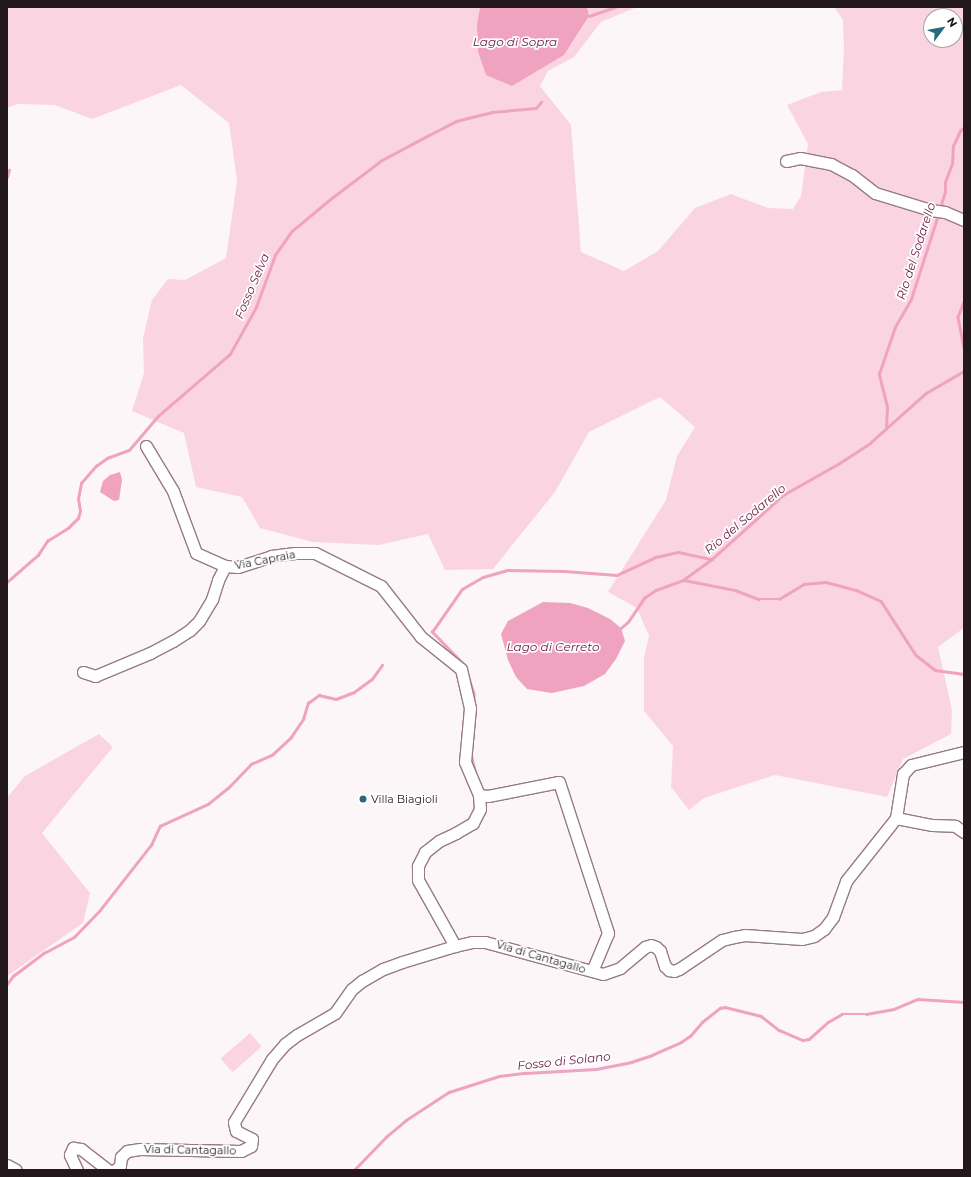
<!DOCTYPE html>
<html>
<head>
<meta charset="utf-8">
<style>
	body { margin:0 }
	#map { position:relative; width:971px; height:1177px; overflow:hidden; background:#fcf6f8; font-family:Montserrat,sans-serif }
	div>[style] { position:absolute }
	.green>* { inset:0; background:#fad5e1; transform-origin:0 0 }
	.water>* { inset:0; background:#efa3bf }
	.stream>* { height:2.5px; margin:-1.25px; padding:0 1.25px; transform-origin:1.25px; border-radius:1.25px; background:#efa3bf }
	.roads { filter:drop-shadow(1px 0 #977a84) drop-shadow(-1px 0 #977a84) drop-shadow(0 1px #977a84) drop-shadow(0 -1px #977a84) }
	.minor>* { height:11px; margin:-5.5px; padding:0 5.5px; transform-origin:5.5px; border-radius:5.5px; background:#fff }
	.dots>* { width:11px; height:11px; translate:-50% -50%; box-sizing:border-box; border:2px solid #fff; border-radius:50% }
	span { translate:-50% -50%; white-space:nowrap; text-align:center; line-height:1.15; -webkit-text-stroke:3.5px #fff; paint-order:stroke }
	.street-label { font-size:11px; color:#23181c }
	.poi-label { font-size:11px; color:#23181c }
	.left { translate:0 -50%; text-align:left }
	.water-label { font-size:12px; color:#6d1741; font-style:italic }
	.frame { position:absolute; inset:0; border:8px solid #23181c; pointer-events:none }
	.north { position:absolute; left:923px; top:8px; width:40px; height:40px; box-sizing:border-box; background:#fff; border:1px solid #a7a3a4; border-radius:50%; rotate:58deg; font-size:11px; font-weight:700; line-height:16px; text-align:center; color:#23181c }
	.north::after { content:''; display:block; margin:auto; width:14px; height:18px; background:#28697c; clip-path:polygon(50% 0,100% 100%,50% 72%,0 100%) }
</style>
</head>
<body>
<div id="map">
	<div class="green">
		<i style="clip-path:polygon(evenodd,7px 7px,480px 7px,477px 24px,478px 52px,486px 75px,544px 66px,564px 55px,589px 16px,587px 7px,637px 7px,601px 22px,574px 57px,548px 71px,540px 86px,571px 125px,581px 252px,624px 271px,658px 251px,695px 208px,731px 194px,768px 208px,793px 209px,801px 196px,808px 144px,787px 105px,821px 92px,842px 90px,844px 48px,843px 20px,834px 7px,964px 7px,964px 628px,938px 647px,952px 710px,951px 734px,903px 759px,887px 797px,775px 775px,704px 798px,689px 810px,671px 787px,673px 746px,644px 711px,644px 658px,649px 636px,637px 608px,608px 592px,666px 500px,677px 456px,695px 427px,660px 397px,589px 432px,555px 492px,493px 569px,445px 570px,428px 534px,379px 545px,313px 542px,260px 528px,242px 497px,196px 487px,184px 433px,132px 411px,144px 373px,143px 338px,152px 300px,168px 279px,185px 280px,226px 258px,237px 181px,229px 123px,181px 85px,92px 119px,55px 105px,17px 104px,7px 108px,7px 7px,931px 16px,955px 16px,955px 40px,931px 40px,931px 16px)"></i>
		<i style="clip-path:polygon(99px 734px,113px 747px,42px 833px,90px 893px,83px 923px,7px 976px,7px 798px,25px 776px)"></i>
		<i style="left:250px;top:1033px;width:18px;height:39px;rotate:49deg"></i>
	</div>
	<div class="water">
		<i style="clip-path:polygon(480px 7px,587px 7px,589px 16px,564px 55px,512px 86px,486px 75px,478px 52px,477px 24px)"></i>
		<i style="clip-path:polygon(120px 472px,122px 480px,119px 500px,114px 501px,100px 492px,103px 481px,110px 475px)"></i>
		<i style="clip-path:polygon(543px 602px,570px 603px,588px 608px,610px 619px,621px 628px,625px 641px,616px 659px,605px 674px,584px 686px,552px 693px,527px 689px,516px 677px,508px 660px,501px 634px,508px 621px)"></i>
	</div>
	<div class="stream">
		<i style="left:589px;top:16px;width:28px;rotate:-19deg"></i>
		<i style="left:7px;top:177px;width:7px;rotate:-74deg"></i>
		<i style="left:940px;top:208px;width:17px;rotate:-73deg"></i>
		<i style="left:945px;top:192px;width:10px;rotate:-90deg"></i>
		<i style="left:945px;top:182px;width:19px;rotate:-69deg"></i>
		<i style="left:952px;top:164px;width:18px;rotate:-87deg"></i>
		<i style="left:953px;top:146px;width:17px;rotate:-65deg"></i>
		<i style="left:960px;top:131px;width:6px;rotate:-45deg"></i>
		<i style="left:964px;top:302px;width:16px;rotate:112deg"></i>
		<i style="left:958px;top:317px;width:31px;rotate:79deg"></i>
		<i style="left:886px;top:427px;width:20px;rotate:-87deg"></i>
		<i style="left:887px;top:407px;width:34px;rotate:-104deg"></i>
		<i style="left:879px;top:374px;width:50px;rotate:-71.2deg"></i>
		<i style="left:895px;top:327px;width:32px;rotate:-60deg"></i>
		<i style="left:911px;top:299px;width:88px;rotate:-72.2deg"></i>
		<i style="left:684px;top:580px;width:52px;rotate:11.1deg"></i>
		<i style="left:735px;top:590px;width:25px;rotate:21deg"></i>
		<i style="left:758px;top:599px;width:21px"></i>
		<i style="left:779px;top:599px;width:29px;rotate:-31deg"></i>
		<i style="left:804px;top:584px;width:22px;rotate:-5deg"></i>
		<i style="left:826px;top:582px;width:31px;rotate:15deg"></i>
		<i style="left:856px;top:590px;width:27px;rotate:24deg"></i>
		<i style="left:881px;top:601px;width:64px;rotate:57.1deg"></i>
		<i style="left:916px;top:655px;width:24px;rotate:38deg"></i>
		<i style="left:935px;top:670px;width:29px;rotate:8deg"></i>
		<i style="left:7px;top:582px;width:41px;rotate:-41.1deg"></i>
		<i style="left:38px;top:555px;width:17px;rotate:-57deg"></i>
		<i style="left:47px;top:541px;width:26px;rotate:-32deg"></i>
		<i style="left:69px;top:527px;width:13px;rotate:-45deg"></i>
		<i style="left:78px;top:518px;width:7px;rotate:-74deg"></i>
		<i style="left:80px;top:511px;width:12px;rotate:-99deg"></i>
		<i style="left:78px;top:499px;width:16px;rotate:-79deg"></i>
		<i style="left:81px;top:483px;width:23px;rotate:-49deg"></i>
		<i style="left:96px;top:466px;width:14px;rotate:-36deg"></i>
		<i style="left:107px;top:458px;width:23px;rotate:-20deg"></i>
		<i style="left:129px;top:450px;width:45px;rotate:-49.5deg"></i>
		<i style="left:158px;top:416px;width:95px;rotate:-40.7deg"></i>
		<i style="left:230px;top:354px;width:54px;rotate:-61deg"></i>
		<i style="left:256px;top:307px;width:55px;rotate:-69.9deg"></i>
		<i style="left:275px;top:255px;width:29px;rotate:-55deg"></i>
		<i style="left:292px;top:231px;width:53px;rotate:-39.7deg"></i>
		<i style="left:333px;top:197px;width:61px;rotate:-37.1deg"></i>
		<i style="left:382px;top:160px;width:53px;rotate:-28deg"></i>
		<i style="left:429px;top:135px;width:30px;rotate:-27deg"></i>
		<i style="left:456px;top:121px;width:37px;rotate:-14deg"></i>
		<i style="left:492px;top:112px;width:44px;rotate:-5.2deg"></i>
		<i style="left:536px;top:108px;width:8px;rotate:-50deg"></i>
		<i style="left:621px;top:628px;width:9px;rotate:-41deg"></i>
		<i style="left:628px;top:622px;width:29px;rotate:-56deg"></i>
		<i style="left:644px;top:598px;width:14px;rotate:-34deg"></i>
		<i style="left:656px;top:590px;width:29px;rotate:-20deg"></i>
		<i style="left:683px;top:580px;width:36px;rotate:-36deg"></i>
		<i style="left:712px;top:559px;width:96px;rotate:-42deg"></i>
		<i style="left:783px;top:495px;width:63px;rotate:-29.4deg"></i>
		<i style="left:838px;top:464px;width:38px;rotate:-33deg"></i>
		<i style="left:870px;top:443px;width:75px;rotate:-41.8deg"></i>
		<i style="left:926px;top:393px;width:44px;rotate:-30.1deg"></i>
		<i style="left:464px;top:665px;width:46px;rotate:-134.1deg"></i>
		<i style="left:432px;top:632px;width:52px;rotate:-55.1deg"></i>
		<i style="left:462px;top:589px;width:24px;rotate:-30deg"></i>
		<i style="left:483px;top:577px;width:25px;rotate:-16deg"></i>
		<i style="left:507px;top:570px;width:57px;rotate:1deg"></i>
		<i style="left:564px;top:571px;width:53px;rotate:4.3deg"></i>
		<i style="left:617px;top:575px;width:43px;rotate:-24.8deg"></i>
		<i style="left:656px;top:557px;width:23px;rotate:-13deg"></i>
		<i style="left:678px;top:552px;width:35px;rotate:12deg"></i>
		<i style="left:466px;top:669px;width:26px;rotate:72deg"></i>
		<i style="left:474px;top:694px;width:9px;rotate:90deg"></i>
		<i style="left:471px;top:754px;width:25px;rotate:76deg"></i>
		<i style="left:7px;top:984px;width:10px;rotate:-53deg"></i>
		<i style="left:13px;top:976px;width:39px;rotate:-37deg"></i>
		<i style="left:44px;top:953px;width:34px;rotate:-28deg"></i>
		<i style="left:74px;top:937px;width:37px;rotate:-46deg"></i>
		<i style="left:100px;top:910px;width:83px;rotate:-51.9deg"></i>
		<i style="left:151px;top:845px;width:21px;rotate:-65deg"></i>
		<i style="left:160px;top:826px;width:53px;rotate:-24.6deg"></i>
		<i style="left:208px;top:804px;width:26px;rotate:-39deg"></i>
		<i style="left:228px;top:788px;width:33px;rotate:-46deg"></i>
		<i style="left:251px;top:764px;width:24px;rotate:-24deg"></i>
		<i style="left:273px;top:754px;width:25px;rotate:-43deg"></i>
		<i style="left:291px;top:737px;width:22px;rotate:-56deg"></i>
		<i style="left:303px;top:719px;width:17px;rotate:-73deg"></i>
		<i style="left:308px;top:703px;width:14px;rotate:-36deg"></i>
		<i style="left:319px;top:695px;width:17px;rotate:13deg"></i>
		<i style="left:336px;top:699px;width:19px;rotate:-21deg"></i>
		<i style="left:354px;top:692px;width:22px;rotate:-36deg"></i>
		<i style="left:372px;top:679px;width:17px;rotate:-54deg"></i>
		<i style="left:354px;top:1170px;width:46px;rotate:-45.9deg"></i>
		<i style="left:386px;top:1137px;width:26px;rotate:-40deg"></i>
		<i style="left:406px;top:1120px;width:51px;rotate:-33.1deg"></i>
		<i style="left:449px;top:1092px;width:52px;rotate:-17.7deg"></i>
		<i style="left:499px;top:1076px;width:26px;rotate:-7deg"></i>
		<i style="left:525px;top:1073px;width:71px;rotate:-3.2deg"></i>
		<i style="left:596px;top:1069px;width:36px;rotate:-11deg"></i>
		<i style="left:631px;top:1062px;width:22px;rotate:-18deg"></i>
		<i style="left:652px;top:1055px;width:32px;rotate:-24deg"></i>
		<i style="left:681px;top:1042px;width:11px;rotate:-34deg"></i>
		<i style="left:690px;top:1036px;width:18px;rotate:-49deg"></i>
		<i style="left:702px;top:1022px;width:23px;rotate:-38deg"></i>
		<i style="left:720px;top:1008px;width:5px;rotate:-11deg"></i>
		<i style="left:725px;top:1007px;width:37px;rotate:14deg"></i>
		<i style="left:761px;top:1016px;width:23px;rotate:38deg"></i>
		<i style="left:779px;top:1030px;width:26px;rotate:23deg"></i>
		<i style="left:803px;top:1040px;width:6px;rotate:-9deg"></i>
		<i style="left:809px;top:1039px;width:25px;rotate:-42deg"></i>
		<i style="left:828px;top:1022px;width:16px;rotate:-30deg"></i>
		<i style="left:842px;top:1014px;width:24px"></i>
		<i style="left:866px;top:1014px;width:28px;rotate:-10deg"></i>
		<i style="left:894px;top:1009px;width:26px;rotate:-23deg"></i>
		<i style="left:918px;top:999px;width:46px;rotate:3.7deg"></i>
	</div>
	<div class="roads">
		<div class="minor">
			<i style="left:786px;top:161px;width:14px;rotate:-12deg"></i>
			<i style="left:800px;top:158px;width:32px;rotate:11deg"></i>
			<i style="left:831px;top:164px;width:24px;rotate:28deg"></i>
			<i style="left:852px;top:175px;width:29px;rotate:38deg"></i>
			<i style="left:875px;top:193px;width:59px;rotate:16.9deg"></i>
			<i style="left:931px;top:210px;width:14px;rotate:8deg"></i>
			<i style="left:945px;top:212px;width:21px;rotate:23deg"></i>
			<i style="left:146px;top:446px;width:52px;rotate:59deg"></i>
			<i style="left:173px;top:491px;width:66px;rotate:69.6deg"></i>
			<i style="left:196px;top:553px;width:32px;rotate:24deg"></i>
			<i style="left:225px;top:566px;width:13px;rotate:4deg"></i>
			<i style="left:238px;top:567px;width:35px;rotate:-18deg"></i>
			<i style="left:271px;top:556px;width:24px;rotate:-7deg"></i>
			<i style="left:295px;top:553px;width:20px"></i>
			<i style="left:315px;top:553px;width:74px;rotate:26.6deg"></i>
			<i style="left:381px;top:586px;width:65px;rotate:51.9deg"></i>
			<i style="left:421px;top:637px;width:51px;rotate:38.7deg"></i>
			<i style="left:461px;top:669px;width:40px;rotate:77deg"></i>
			<i style="left:470px;top:708px;width:54px;rotate:95.3deg"></i>
			<i style="left:465px;top:762px;width:36px;rotate:67deg"></i>
			<i style="left:479px;top:795px;width:14px;rotate:86deg"></i>
			<i style="left:480px;top:809px;width:16px;rotate:117deg"></i>
			<i style="left:473px;top:823px;width:20px;rotate:150deg"></i>
			<i style="left:456px;top:833px;width:19px;rotate:155deg"></i>
			<i style="left:439px;top:841px;width:18px;rotate:142deg"></i>
			<i style="left:425px;top:852px;width:16px;rotate:117deg"></i>
			<i style="left:418px;top:866px;width:14px;rotate:90deg"></i>
			<i style="left:418px;top:880px;width:76px;rotate:60.7deg"></i>
			<i style="left:83px;top:672px;width:13px;rotate:18deg"></i>
			<i style="left:95px;top:676px;width:60px;rotate:-22.7deg"></i>
			<i style="left:150px;top:653px;width:26px;rotate:-28deg"></i>
			<i style="left:173px;top:641px;width:20px;rotate:-33deg"></i>
			<i style="left:190px;top:630px;width:13px;rotate:-45deg"></i>
			<i style="left:199px;top:621px;width:26px;rotate:-59deg"></i>
			<i style="left:212px;top:599px;width:20px;rotate:-72deg"></i>
			<i style="left:218px;top:580px;width:16px;rotate:-63deg"></i>
			<i style="left:479px;top:795px;width:9px;rotate:6deg"></i>
			<i style="left:488px;top:796px;width:72px;rotate:-11.2deg"></i>
			<i style="left:559px;top:782px;width:159px;rotate:72deg"></i>
			<i style="left:608px;top:933px;width:41px;rotate:112.8deg"></i>
			<i style="left:896px;top:818px;width:37px;rotate:11deg"></i>
			<i style="left:932px;top:825px;width:23px;rotate:2deg"></i>
			<i style="left:955px;top:826px;width:11px;rotate:34deg"></i>
			<i style="left:7px;top:1165px;width:10px;rotate:29deg"></i>
			<i style="left:77px;top:1170px;width:17px;rotate:-115deg"></i>
			<i style="left:70px;top:1155px;width:8px;rotate:-67deg"></i>
			<i style="left:73px;top:1148px;width:8px;rotate:7deg"></i>
			<i style="left:81px;top:1149px;width:34px;rotate:38deg"></i>
			<i style="left:115px;top:1170px;width:6px;rotate:-39deg"></i>
			<i style="left:120px;top:1166px;width:9px;rotate:-84deg"></i>
			<i style="left:121px;top:1157px;width:8px;rotate:-45deg"></i>
			<i style="left:127px;top:1151px;width:13px;rotate:-9deg"></i>
			<i style="left:140px;top:1149px;width:101px;rotate:1.1deg"></i>
			<i style="left:241px;top:1151px;width:11px;rotate:-27deg"></i>
			<i style="left:251px;top:1146px;width:7px;rotate:-82deg"></i>
			<i style="left:252px;top:1139px;width:18px;rotate:-153deg"></i>
			<i style="left:236px;top:1131px;width:9px;rotate:-103deg"></i>
			<i style="left:234px;top:1122px;width:74px;rotate:-58.9deg"></i>
			<i style="left:272px;top:1059px;width:20px;rotate:-49deg"></i>
			<i style="left:285px;top:1044px;width:15px;rotate:-37deg"></i>
			<i style="left:297px;top:1035px;width:44px;rotate:-30.1deg"></i>
			<i style="left:335px;top:1013px;width:29px;rotate:-55deg"></i>
			<i style="left:352px;top:989px;width:13px;rotate:-39deg"></i>
			<i style="left:362px;top:981px;width:24px;rotate:-30deg"></i>
			<i style="left:383px;top:969px;width:20px;rotate:-20deg"></i>
			<i style="left:402px;top:962px;width:55px;rotate:-16.8deg"></i>
			<i style="left:455px;top:946px;width:17px;rotate:-13deg"></i>
			<i style="left:472px;top:942px;width:13px"></i>
			<i style="left:485px;top:942px;width:122px;rotate:15.2deg"></i>
			<i style="left:603px;top:974px;width:18px;rotate:-19deg"></i>
			<i style="left:620px;top:968px;width:33px;rotate:-40deg"></i>
			<i style="left:645px;top:947px;width:6px;rotate:-18deg"></i>
			<i style="left:651px;top:945px;width:5px;rotate:22deg"></i>
			<i style="left:656px;top:947px;width:6px;rotate:45deg"></i>
			<i style="left:660px;top:951px;width:16px;rotate:72deg"></i>
			<i style="left:665px;top:966px;width:6px;rotate:45deg"></i>
			<i style="left:669px;top:970px;width:5px;rotate:11deg"></i>
			<i style="left:674px;top:971px;width:5px;rotate:-22deg"></i>
			<i style="left:679px;top:969px;width:52px;rotate:-34deg"></i>
			<i style="left:722px;top:940px;width:12px;rotate:-14deg"></i>
			<i style="left:734px;top:937px;width:11px;rotate:-10deg"></i>
			<i style="left:745px;top:935px;width:57px;rotate:4deg"></i>
			<i style="left:802px;top:939px;width:12px;rotate:-14deg"></i>
			<i style="left:814px;top:936px;width:12px;rotate:-35deg"></i>
			<i style="left:824px;top:929px;width:15px;rotate:-53deg"></i>
			<i style="left:833px;top:917px;width:38px;rotate:-70deg"></i>
			<i style="left:846px;top:881px;width:80px;rotate:-51.6deg"></i>
			<i style="left:896px;top:818px;width:45px;rotate:-81deg"></i>
			<i style="left:903px;top:774px;width:12px;rotate:-48deg"></i>
			<i style="left:911px;top:765px;width:55px;rotate:-13.8deg"></i>
		</div>
	</div>
	<div class="dots">
		<i style="left:363px;top:799px;background:#28697c"></i>
	</div>
	<div class="street-label">
		<span style="left:265px;top:560px;rotate:-11deg">Via Capraia</span>
		<span style="left:541px;top:957px;rotate:16deg">Via di Cantagallo</span>
		<span style="left:190px;top:1150px;rotate:1deg">Via di Cantagallo</span>
	</div>
	<div class="poi-label">
		<span class="left" style="left:371px;top:799px">Villa Biagioli</span>
	</div>
	<div class="water-label">
		<span style="left:515px;top:42px">Lago di Sopra</span>
		<span style="left:916px;top:251px;rotate:-72deg">Rio del Sodarello</span>
		<span style="left:252px;top:286px;rotate:-67deg">Fosso Selva</span>
		<span style="left:745px;top:519px;rotate:-40deg">Rio del Sodarello</span>
		<span style="left:553px;top:647px">Lago di Cerreto</span>
		<span style="left:564px;top:1061px;rotate:-6deg">Fosso di Solano</span>
	</div>
	<div class="frame"></div>
	<div class="north">N</div>
</div>
</body>
</html>
